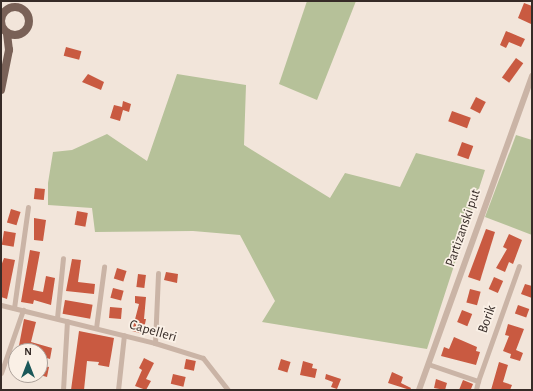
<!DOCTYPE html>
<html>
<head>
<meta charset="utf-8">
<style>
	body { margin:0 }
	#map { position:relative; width:533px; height:391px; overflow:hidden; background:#f2e5da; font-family:"Alegreya Sans",sans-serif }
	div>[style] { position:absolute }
	.green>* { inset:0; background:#b6c199 }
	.building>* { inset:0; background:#c95a41; transform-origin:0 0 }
	.minor>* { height:5px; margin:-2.5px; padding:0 2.5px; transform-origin:2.5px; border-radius:2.5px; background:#cab4a6 }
	.tertiary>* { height:6px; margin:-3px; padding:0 3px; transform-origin:3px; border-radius:3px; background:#cab4a6 }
	.primary>* { height:8px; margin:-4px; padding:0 4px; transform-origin:4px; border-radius:4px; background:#796157 }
	.primary>.ring { margin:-4px; padding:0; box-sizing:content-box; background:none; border:8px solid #796157; border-radius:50% }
	span { translate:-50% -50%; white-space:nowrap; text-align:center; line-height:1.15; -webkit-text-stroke:3.5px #faf0e6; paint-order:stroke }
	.street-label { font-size:14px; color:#362b27 }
	.frame { position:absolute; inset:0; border:2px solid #362b27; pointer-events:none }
	.north { position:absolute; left:8px; top:343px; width:40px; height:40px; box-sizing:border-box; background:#faf0e6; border:1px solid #aca19a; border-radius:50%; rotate:0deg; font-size:11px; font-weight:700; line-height:16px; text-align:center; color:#362b27 }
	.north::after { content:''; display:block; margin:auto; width:14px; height:18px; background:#1b5859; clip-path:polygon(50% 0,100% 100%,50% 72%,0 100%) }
</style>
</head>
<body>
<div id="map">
	<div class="green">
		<i style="clip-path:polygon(307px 1px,356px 1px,317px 100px,279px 84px)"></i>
		<i style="clip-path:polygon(177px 74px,246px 85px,244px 145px,330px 198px,345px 173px,400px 187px,416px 153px,485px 170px,427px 349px,262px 322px,275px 301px,240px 235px,193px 231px,95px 232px,92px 208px,48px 205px,48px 183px,53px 152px,72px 150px,107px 134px,147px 161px)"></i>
		<i style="clip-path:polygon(516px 135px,532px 140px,532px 235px,485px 217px)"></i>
	</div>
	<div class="building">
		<i style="clip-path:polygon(524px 3px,532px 6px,531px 24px,518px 18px)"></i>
		<i style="clip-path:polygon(506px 31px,525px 39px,521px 47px,509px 42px,506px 48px,500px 45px)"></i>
		<i style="left:66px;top:47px;width:16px;height:9px;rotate:15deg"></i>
		<i style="left:516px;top:58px;width:9px;height:24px;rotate:36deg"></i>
		<i style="clip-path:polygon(88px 74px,104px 82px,101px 90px,82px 82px)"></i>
		<i style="left:476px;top:97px;width:11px;height:13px;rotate:27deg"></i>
		<i style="clip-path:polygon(123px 101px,131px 104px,129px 112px,123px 110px,120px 121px,110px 118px,114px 105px,122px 107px)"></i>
		<i style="left:452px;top:111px;width:20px;height:11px;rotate:20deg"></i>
		<i style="left:462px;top:142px;width:12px;height:14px;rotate:20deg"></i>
		<i style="left:35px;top:188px;width:10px;height:11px;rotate:6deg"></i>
		<i style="left:11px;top:209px;width:10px;height:14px;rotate:17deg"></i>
		<i style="left:77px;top:211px;width:11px;height:14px;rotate:10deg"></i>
		<i style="clip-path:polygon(34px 218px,46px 220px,43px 241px,34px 240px)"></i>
		<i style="clip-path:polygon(486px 229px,495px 232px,480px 281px,468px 277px)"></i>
		<i style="left:4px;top:231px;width:12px;height:14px;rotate:9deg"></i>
		<i style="clip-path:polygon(509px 234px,522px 240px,513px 264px,509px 262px,505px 272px,496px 268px,507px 249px,503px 247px)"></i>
		<i style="clip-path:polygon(30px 250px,40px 252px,33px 290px,43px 292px,46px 276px,55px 278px,51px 305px,34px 300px,33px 304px,21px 302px)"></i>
		<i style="clip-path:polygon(4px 258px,15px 260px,7px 299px,1px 297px,1px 266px)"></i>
		<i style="clip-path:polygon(72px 259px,81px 260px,78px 282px,95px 284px,94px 294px,66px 291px)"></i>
		<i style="left:117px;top:268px;width:10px;height:11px;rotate:17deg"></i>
		<i style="clip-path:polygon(166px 272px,178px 274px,177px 283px,164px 280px)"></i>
		<i style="left:138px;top:274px;width:8px;height:13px;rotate:7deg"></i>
		<i style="left:494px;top:277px;width:10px;height:13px;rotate:24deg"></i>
		<i style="clip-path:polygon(525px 284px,532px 286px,532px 298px,521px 294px)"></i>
		<i style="left:113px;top:288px;width:11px;height:10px;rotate:15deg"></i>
		<i style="left:470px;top:289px;width:11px;height:14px;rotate:15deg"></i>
		<i style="clip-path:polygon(135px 296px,146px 297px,144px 319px,146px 319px,143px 334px,132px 331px,139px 304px,135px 303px)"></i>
		<i style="left:65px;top:300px;width:28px;height:14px;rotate:10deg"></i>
		<i style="left:518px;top:305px;width:12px;height:9px;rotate:20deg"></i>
		<i style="left:110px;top:307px;width:12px;height:11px;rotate:5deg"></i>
		<i style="left:462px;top:310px;width:11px;height:13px;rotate:22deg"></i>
		<i style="clip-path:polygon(24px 319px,36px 322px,31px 342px,52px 348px,50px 359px,40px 356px,40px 351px,18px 351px)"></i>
		<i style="clip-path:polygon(508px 324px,524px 329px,516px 350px,523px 353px,520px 361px,510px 358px,511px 354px,503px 351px,509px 336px,505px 335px)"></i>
		<i style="clip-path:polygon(79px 331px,114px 338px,111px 356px,109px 367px,98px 365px,99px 362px,87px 361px,84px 390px,71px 390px)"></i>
		<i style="clip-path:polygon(454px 337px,477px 347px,476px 351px,480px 352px,476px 365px,441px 356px,444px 347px,449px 349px)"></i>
		<i style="clip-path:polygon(144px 358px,154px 363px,146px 379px,151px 381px,146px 390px,135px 386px,142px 370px,139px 368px)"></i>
		<i style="left:186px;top:359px;width:10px;height:10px;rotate:11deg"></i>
		<i style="left:281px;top:359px;width:10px;height:11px;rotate:17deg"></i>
		<i style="clip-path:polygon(303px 361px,313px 364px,312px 368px,317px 369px,315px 378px,300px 375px)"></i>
		<i style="clip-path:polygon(499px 362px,508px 365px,503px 382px,512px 385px,510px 390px,491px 390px)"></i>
		<i style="clip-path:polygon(40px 365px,49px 367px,47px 377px,40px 375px)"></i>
		<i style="clip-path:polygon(392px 372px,403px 377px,401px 383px,411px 388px,410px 390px,388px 383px)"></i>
		<i style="left:173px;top:374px;width:13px;height:10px;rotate:13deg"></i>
		<i style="clip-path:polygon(326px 374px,341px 379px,337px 389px,331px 387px,333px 382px,325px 379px)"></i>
		<i style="clip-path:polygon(436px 379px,447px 383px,445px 390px,434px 388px)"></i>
		<i style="clip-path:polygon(463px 380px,473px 384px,471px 389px,459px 390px)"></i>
	</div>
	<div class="minor">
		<i style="left:1px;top:13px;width:3px;rotate:-18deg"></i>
		<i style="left:1px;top:25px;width:1px;rotate:45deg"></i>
		<i style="left:1px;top:305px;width:159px;rotate:13.9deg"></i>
		<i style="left:155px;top:343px;width:50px;rotate:17.4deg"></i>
		<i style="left:203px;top:358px;width:41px;rotate:52deg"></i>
		<i style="left:14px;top:308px;width:102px;rotate:-82.1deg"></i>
		<i style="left:57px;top:318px;width:60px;rotate:-84.3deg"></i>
		<i style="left:96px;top:328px;width:62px;rotate:-82.5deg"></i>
		<i style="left:155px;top:343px;width:70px;rotate:-87.5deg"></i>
		<i style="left:428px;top:364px;width:53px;rotate:18.8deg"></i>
		<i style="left:478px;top:381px;width:9px;rotate:103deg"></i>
		<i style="left:1px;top:373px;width:67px;rotate:-70.8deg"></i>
		<i style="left:478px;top:381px;width:122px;rotate:-70.4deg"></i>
		<i style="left:63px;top:390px;width:69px;rotate:-86.7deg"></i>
		<i style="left:118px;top:390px;width:55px;rotate:-83.8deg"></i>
	</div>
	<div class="tertiary">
		<i style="left:419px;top:390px;width:334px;rotate:-70.2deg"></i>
	</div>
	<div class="primary">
		<i class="ring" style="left:1px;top:7px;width:20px;height:20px"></i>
		<i style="left:1px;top:90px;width:41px;rotate:-78.7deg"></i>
		<i style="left:9px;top:50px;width:17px;rotate:-97deg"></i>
	</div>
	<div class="street-label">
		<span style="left:463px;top:228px;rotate:-71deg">Partizanski put</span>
		<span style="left:487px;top:319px;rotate:-71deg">Borik</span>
		<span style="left:153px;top:331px;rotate:16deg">Capelleri</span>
	</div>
	<div class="frame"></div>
	<div class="north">N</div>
</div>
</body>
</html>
